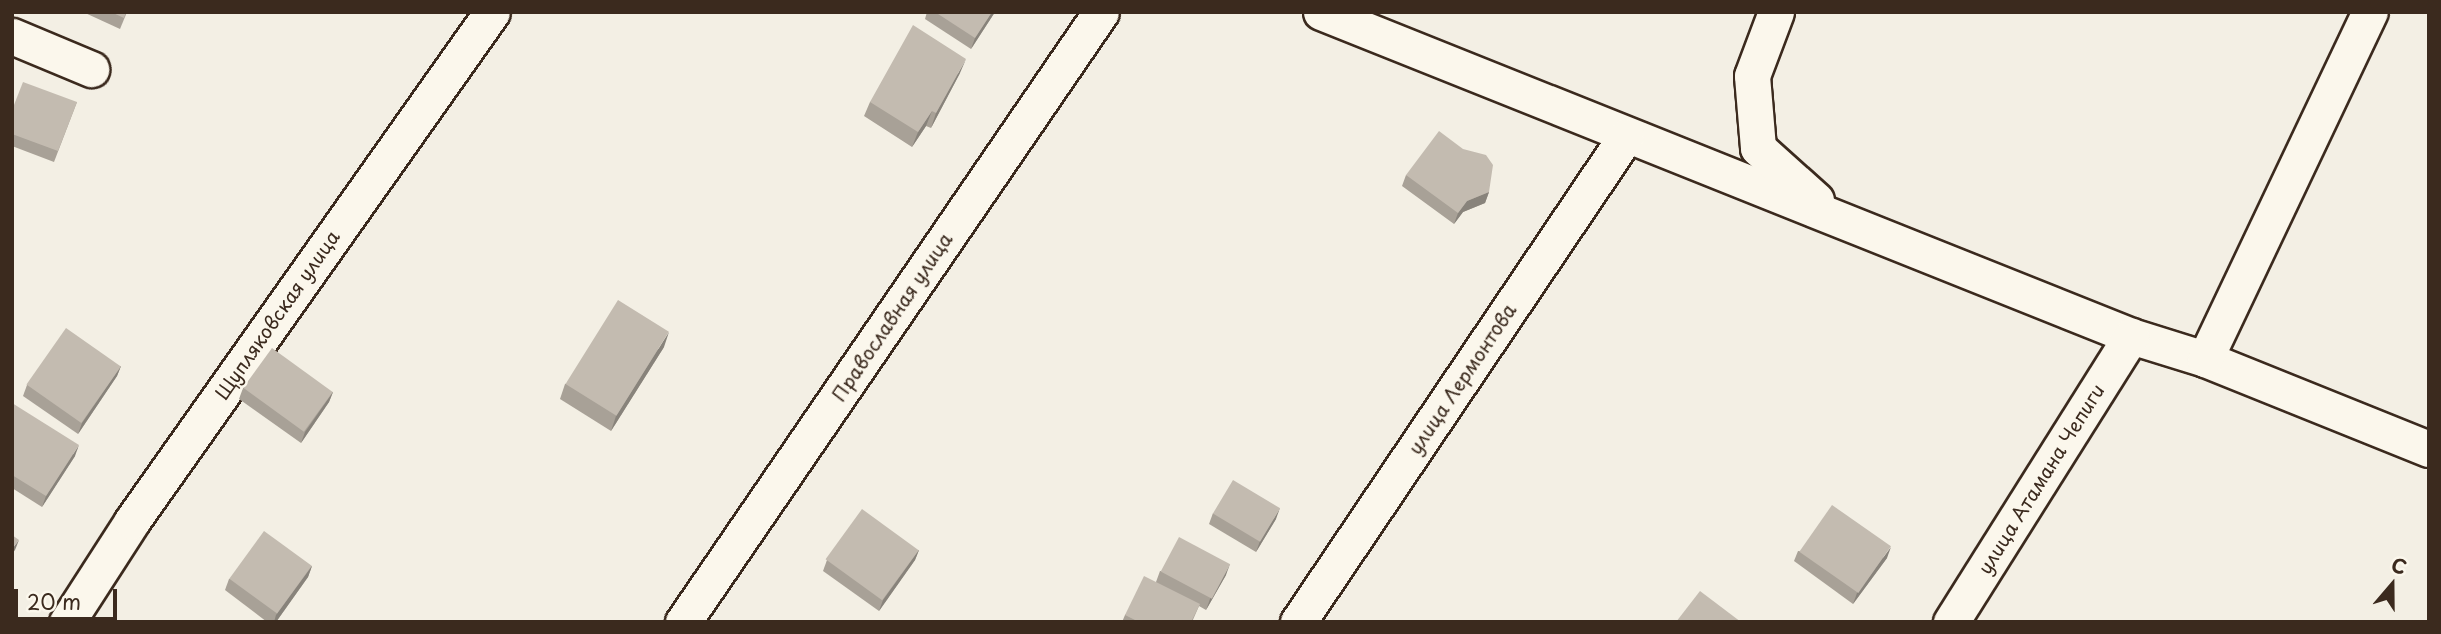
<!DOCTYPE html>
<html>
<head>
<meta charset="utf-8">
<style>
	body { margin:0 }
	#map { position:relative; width:2441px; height:634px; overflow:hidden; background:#f3efe4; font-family:"Playpen Sans",sans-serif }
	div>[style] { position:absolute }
	.roads { filter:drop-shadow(2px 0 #3b2a1e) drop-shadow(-2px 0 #3b2a1e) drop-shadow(0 2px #3b2a1e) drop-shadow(0 -2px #3b2a1e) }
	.minor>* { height:35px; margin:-17.5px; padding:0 17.5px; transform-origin:17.5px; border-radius:17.5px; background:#fbf7ec }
	.wall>* { inset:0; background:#a8a197 }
	.shaded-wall>* { inset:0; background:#88837b }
	.building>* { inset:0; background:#c3bbb0; transform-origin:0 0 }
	span { translate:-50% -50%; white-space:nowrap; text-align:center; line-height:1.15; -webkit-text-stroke:5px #fbf7ec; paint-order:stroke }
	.street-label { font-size:19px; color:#3b2a1e }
	.frame { position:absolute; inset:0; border:14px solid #3b2a1e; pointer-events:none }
	.north { position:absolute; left:2357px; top:550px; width:70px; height:70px; -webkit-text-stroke:5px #fbf7ec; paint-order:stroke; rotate:20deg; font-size:19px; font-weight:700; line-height:28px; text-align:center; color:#3b2a1e }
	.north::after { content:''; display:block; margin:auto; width:24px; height:32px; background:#3b2a1e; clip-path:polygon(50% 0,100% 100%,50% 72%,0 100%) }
	.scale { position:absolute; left:14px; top:589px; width:103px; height:32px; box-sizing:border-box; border:4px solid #3b2a1e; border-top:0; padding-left:9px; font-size:21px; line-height:24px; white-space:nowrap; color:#3b2a1e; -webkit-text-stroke:5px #fbf7ec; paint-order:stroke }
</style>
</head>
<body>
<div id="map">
	<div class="roads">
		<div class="minor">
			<i style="left:1321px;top:12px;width:872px;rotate:21.8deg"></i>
			<i style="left:2131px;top:336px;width:77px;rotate:17.3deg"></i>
			<i style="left:2205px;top:359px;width:241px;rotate:21.9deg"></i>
			<i style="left:1776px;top:12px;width:68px;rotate:110.6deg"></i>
			<i style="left:1752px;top:76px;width:72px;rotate:85.2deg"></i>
			<i style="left:1758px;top:148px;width:78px;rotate:41.9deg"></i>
			<i style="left:12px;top:36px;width:86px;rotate:22.7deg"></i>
			<i style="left:2205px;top:359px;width:384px;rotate:-64.6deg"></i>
			<i style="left:67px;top:622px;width:120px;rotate:-57.2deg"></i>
			<i style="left:132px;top:521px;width:623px;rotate:-54.73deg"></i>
			<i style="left:683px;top:622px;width:739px;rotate:-55.58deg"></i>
			<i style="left:1298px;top:622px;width:586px;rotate:-55.98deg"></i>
			<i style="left:1951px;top:622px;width:338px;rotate:-57.8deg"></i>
		</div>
	</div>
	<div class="wall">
		<i style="clip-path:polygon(83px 12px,127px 12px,120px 29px)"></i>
		<i style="clip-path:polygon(927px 12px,995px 12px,971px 49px,925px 19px)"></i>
		<i style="clip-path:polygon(960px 73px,931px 128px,926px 126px,912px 147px,864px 116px,870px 102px)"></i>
		<i style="clip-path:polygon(77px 102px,54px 162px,12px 146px,12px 110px)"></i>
		<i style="clip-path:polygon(1406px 175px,1489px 192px,1485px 203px,1463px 212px,1454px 224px,1402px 186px)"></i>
		<i style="clip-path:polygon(664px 347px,611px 431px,560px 399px,565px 384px)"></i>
		<i style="clip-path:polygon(121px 366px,117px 376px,78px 434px,23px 396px,27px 385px)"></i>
		<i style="clip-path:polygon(243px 388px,333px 392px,329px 402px,301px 443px,239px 399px)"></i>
		<i style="clip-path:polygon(12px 403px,75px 456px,42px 507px,12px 488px)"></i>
		<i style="clip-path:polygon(1213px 513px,1276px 519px,1256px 552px,1209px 524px)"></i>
		<i style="clip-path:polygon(919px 550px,915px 560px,879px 611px,823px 571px,827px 560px)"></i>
		<i style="clip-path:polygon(1798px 551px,1887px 558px,1853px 604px,1794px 561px)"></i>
		<i style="clip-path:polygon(312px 566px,308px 577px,276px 622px,267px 622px,225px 590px,229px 579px)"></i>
		<i style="clip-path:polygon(1160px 571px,1226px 575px,1206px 610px,1199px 606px,1192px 622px,1122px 622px,1125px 615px,1156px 582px)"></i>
	</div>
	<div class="shaded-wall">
		<i style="clip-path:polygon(992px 12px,995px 12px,971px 49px,975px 38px)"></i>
		<i style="clip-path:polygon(966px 59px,960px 73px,931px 128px,936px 113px)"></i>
		<i style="clip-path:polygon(932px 111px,926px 126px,912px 147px,918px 132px)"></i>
		<i style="clip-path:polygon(1489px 192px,1485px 203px,1463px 212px,1454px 224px,1458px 213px,1467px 201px)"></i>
		<i style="clip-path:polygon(669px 332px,664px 347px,611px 431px,616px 416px)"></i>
		<i style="clip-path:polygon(121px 366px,117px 376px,78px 434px,82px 423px)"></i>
		<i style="clip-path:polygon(333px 392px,329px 402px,301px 443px,305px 432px)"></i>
		<i style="clip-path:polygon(79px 445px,75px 456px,42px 507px,46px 496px)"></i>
		<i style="clip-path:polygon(1280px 508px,1276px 519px,1256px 552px,1260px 541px)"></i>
		<i style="clip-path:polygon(19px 540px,15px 550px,12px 554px,12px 549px)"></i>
		<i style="clip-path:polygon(1891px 547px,1887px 558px,1853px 604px,1857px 593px)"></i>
		<i style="clip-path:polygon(919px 550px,915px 560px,879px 611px,883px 600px)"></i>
		<i style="clip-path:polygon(1230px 564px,1226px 575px,1206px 610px,1210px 599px)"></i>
		<i style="clip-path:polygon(312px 566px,308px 577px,276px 622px,274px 622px,276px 615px)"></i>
	</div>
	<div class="building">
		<i style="clip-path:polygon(111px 12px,126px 12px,124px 18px)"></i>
		<i style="clip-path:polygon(935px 12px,992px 12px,975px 38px)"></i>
		<i style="clip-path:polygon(913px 25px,966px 59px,936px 113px,932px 111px,918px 132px,870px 102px)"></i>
		<i style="clip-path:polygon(23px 82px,77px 102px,58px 151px,12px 134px,12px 110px)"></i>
		<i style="clip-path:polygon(1439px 131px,1463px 149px,1486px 155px,1493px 165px,1489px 192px,1467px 201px,1458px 213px,1406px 175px)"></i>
		<i style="left:618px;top:300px;width:60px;height:99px;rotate:32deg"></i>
		<i style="left:66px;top:328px;width:67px;height:69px;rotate:35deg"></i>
		<i style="left:272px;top:348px;width:75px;height:49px;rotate:36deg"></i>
		<i style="clip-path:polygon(12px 403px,79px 445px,46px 496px,12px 475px)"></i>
		<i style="left:1233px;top:480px;width:55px;height:39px;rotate:31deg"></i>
		<i style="left:1832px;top:505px;width:72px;height:57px;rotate:35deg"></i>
		<i style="left:862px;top:509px;width:70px;height:62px;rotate:36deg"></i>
		<i style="left:264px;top:531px;width:59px;height:59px;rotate:36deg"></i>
		<i style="clip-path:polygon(12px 535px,19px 540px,12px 549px)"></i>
		<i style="left:1179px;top:537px;width:58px;height:39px;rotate:28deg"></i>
		<i style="clip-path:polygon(1144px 576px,1200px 604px,1191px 622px,1139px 622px,1125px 615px)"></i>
		<i style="clip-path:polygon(1700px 591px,1741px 622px,1676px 622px)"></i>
	</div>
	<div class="street-label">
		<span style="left:277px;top:315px;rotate:-55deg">Щупляковская улица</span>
		<span style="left:892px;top:317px;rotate:-56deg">Православная улица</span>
		<span style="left:1462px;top:379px;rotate:-56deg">улица Лермонтова</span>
		<span style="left:2041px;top:479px;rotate:-58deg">улица Атамана Чепиги</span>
	</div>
	<div class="frame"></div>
	<div class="north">С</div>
	<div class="scale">20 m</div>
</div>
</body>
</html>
